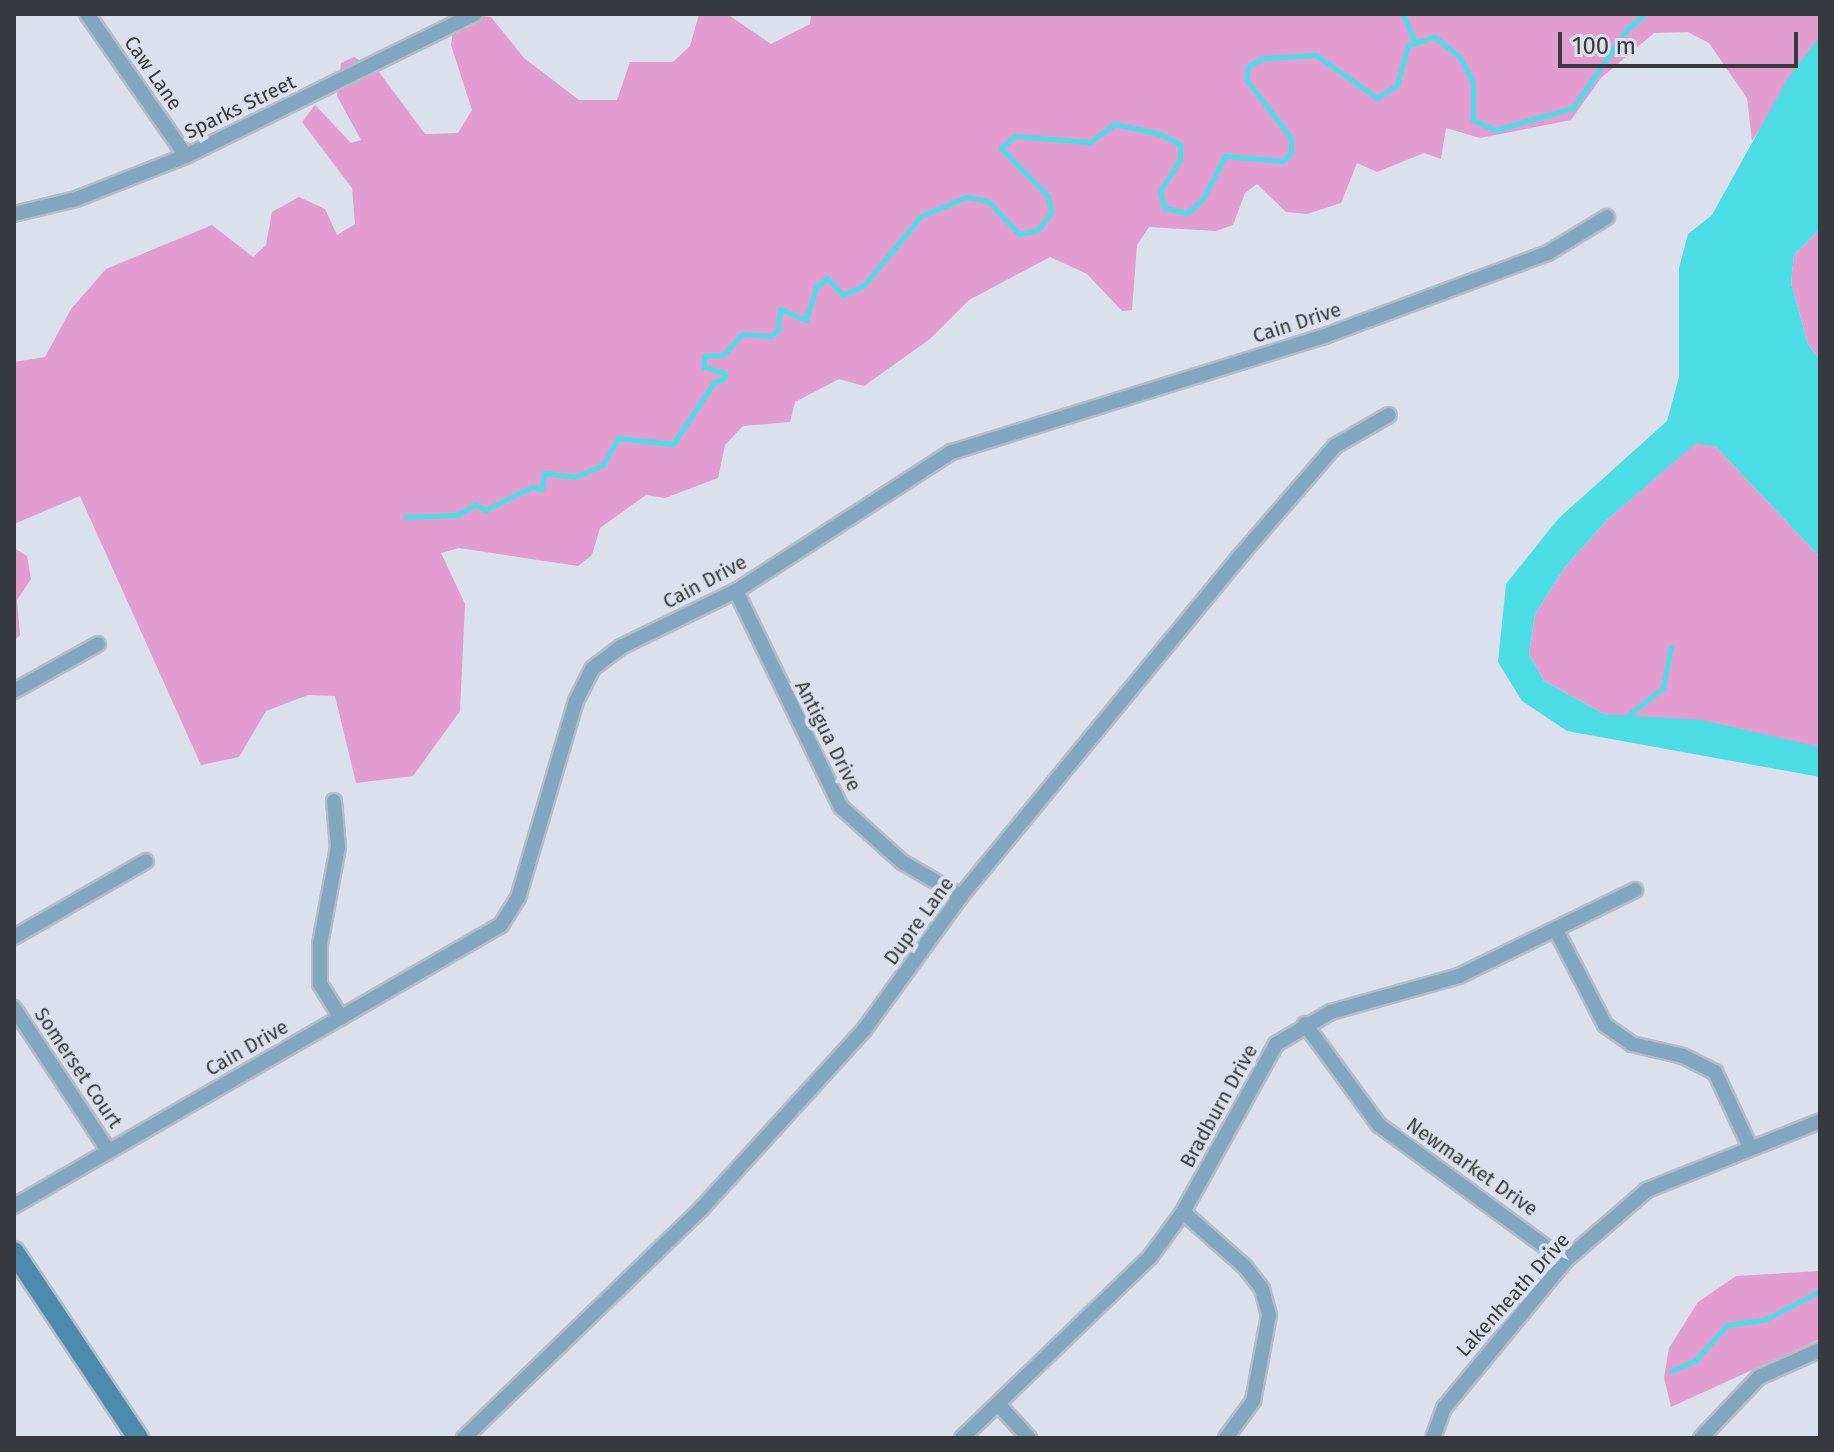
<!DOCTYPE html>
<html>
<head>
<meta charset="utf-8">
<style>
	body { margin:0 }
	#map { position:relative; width:1834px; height:1452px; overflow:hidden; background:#dae0ed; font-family:"Fira Sans",sans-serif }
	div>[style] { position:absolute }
	.green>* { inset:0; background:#e39cd0 }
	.water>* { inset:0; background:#4cdde4 }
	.stream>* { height:5px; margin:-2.5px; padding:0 2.5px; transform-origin:2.5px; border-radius:2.5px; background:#4cdde4 }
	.roads { filter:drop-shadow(2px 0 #b6bbc6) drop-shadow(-2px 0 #b6bbc6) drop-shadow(0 2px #b6bbc6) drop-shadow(0 -2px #b6bbc6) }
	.minor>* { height:14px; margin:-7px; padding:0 7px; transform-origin:7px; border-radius:7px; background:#80a7be }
	.secondary>* { height:20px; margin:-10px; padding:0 10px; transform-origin:10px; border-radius:10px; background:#4c8bad }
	span { translate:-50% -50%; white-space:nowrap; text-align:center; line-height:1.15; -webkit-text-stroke:8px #dae0ed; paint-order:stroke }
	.street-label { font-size:20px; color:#36393e }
	.frame { position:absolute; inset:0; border:16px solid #36393e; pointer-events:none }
	.scale { position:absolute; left:1558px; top:32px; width:240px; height:36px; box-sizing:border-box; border:4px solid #36393e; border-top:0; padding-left:10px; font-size:24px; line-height:28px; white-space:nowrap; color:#36393e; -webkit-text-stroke:6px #dae0ed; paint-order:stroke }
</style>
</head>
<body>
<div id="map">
	<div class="green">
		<i style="clip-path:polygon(455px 14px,491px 17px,524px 58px,579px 100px,617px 100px,630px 62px,673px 62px,690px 46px,699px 14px,727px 14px,771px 44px,810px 24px,811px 14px,1820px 14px,1820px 36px,1752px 141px,1747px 98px,1709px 43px,1688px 32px,1654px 33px,1601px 78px,1571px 120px,1480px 138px,1446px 128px,1441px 159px,1424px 153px,1377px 172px,1357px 163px,1341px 203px,1307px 214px,1286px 212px,1257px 184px,1245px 193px,1233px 225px,1216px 231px,1149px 227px,1137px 245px,1132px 310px,1122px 311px,1087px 274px,1050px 257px,969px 300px,930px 339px,864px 386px,839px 379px,795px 402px,790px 422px,743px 426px,725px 445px,718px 478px,665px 498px,646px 495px,600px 528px,592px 555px,578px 566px,459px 548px,441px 553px,465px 604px,460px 711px,413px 776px,356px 783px,335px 696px,308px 695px,266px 711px,239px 757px,201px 765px,80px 496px,14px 524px,14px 362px,45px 357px,71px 309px,106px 269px,212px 225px,253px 257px,266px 245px,272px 212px,299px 197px,325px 209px,337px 235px,355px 224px,352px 188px,302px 122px,315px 105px,351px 143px,361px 140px,337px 96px,341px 63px,354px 57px,379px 72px,425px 134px,458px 133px,472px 110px,451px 45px)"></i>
		<i style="clip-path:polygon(1820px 229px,1820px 360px,1808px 344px,1791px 283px,1794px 255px)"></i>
		<i style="clip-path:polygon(1696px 442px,1716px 447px,1820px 557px,1820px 747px,1604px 714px,1544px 681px,1529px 654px,1535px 614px,1565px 567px,1607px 520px)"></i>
		<i style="clip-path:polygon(14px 548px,27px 556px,31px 579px,17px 600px,20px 635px,14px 641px)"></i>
		<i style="clip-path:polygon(1820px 1271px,1820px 1339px,1671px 1407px,1664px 1378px,1669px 1348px,1698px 1302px,1736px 1276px)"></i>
	</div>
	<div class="water">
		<i style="clip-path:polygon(1820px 36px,1820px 229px,1794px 255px,1791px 283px,1808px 344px,1820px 360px,1820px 557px,1716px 447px,1696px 443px,1607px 520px,1565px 567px,1535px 614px,1529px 654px,1544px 681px,1604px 714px,1702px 720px,1820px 747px,1820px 777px,1567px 731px,1522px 701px,1498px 662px,1506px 584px,1558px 519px,1667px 421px,1679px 377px,1679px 268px,1688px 234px,1712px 215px,1788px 78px)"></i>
	</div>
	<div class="stream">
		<i style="left:1403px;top:14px;width:28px;rotate:67deg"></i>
		<i style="left:405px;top:517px;width:52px;rotate:-2.2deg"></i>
		<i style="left:457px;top:515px;width:22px;rotate:-30deg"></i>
		<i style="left:476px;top:504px;width:11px;rotate:34deg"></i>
		<i style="left:485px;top:510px;width:52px;rotate:-26.1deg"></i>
		<i style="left:532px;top:487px;width:10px;rotate:11deg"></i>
		<i style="left:542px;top:489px;width:16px;rotate:-83deg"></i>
		<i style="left:544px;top:473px;width:31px;rotate:7deg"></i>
		<i style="left:575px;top:477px;width:30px;rotate:-23deg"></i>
		<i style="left:603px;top:465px;width:31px;rotate:-61deg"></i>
		<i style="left:618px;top:438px;width:55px;rotate:6.2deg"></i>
		<i style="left:673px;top:444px;width:74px;rotate:-56.5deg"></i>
		<i style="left:714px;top:382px;width:9px;rotate:-13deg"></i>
		<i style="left:723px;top:380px;width:7px;rotate:-74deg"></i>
		<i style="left:725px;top:373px;width:22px;rotate:-164deg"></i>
		<i style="left:704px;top:367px;width:11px;rotate:-90deg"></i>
		<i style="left:704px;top:356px;width:19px;rotate:-3deg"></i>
		<i style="left:723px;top:355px;width:28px;rotate:-48deg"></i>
		<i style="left:742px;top:334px;width:29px;rotate:4deg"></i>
		<i style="left:771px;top:336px;width:9px;rotate:-41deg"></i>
		<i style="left:778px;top:330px;width:21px;rotate:-85deg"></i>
		<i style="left:780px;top:309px;width:28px;rotate:23deg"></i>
		<i style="left:806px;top:320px;width:34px;rotate:-73deg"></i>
		<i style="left:816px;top:287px;width:14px;rotate:-39deg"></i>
		<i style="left:827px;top:278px;width:23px;rotate:47deg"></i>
		<i style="left:843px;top:295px;width:23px;rotate:-25deg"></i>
		<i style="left:864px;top:285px;width:89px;rotate:-50.4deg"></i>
		<i style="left:921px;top:216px;width:49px;rotate:-22.9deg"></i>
		<i style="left:966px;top:197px;width:22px;rotate:10deg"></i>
		<i style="left:988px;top:201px;width:45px;rotate:46.8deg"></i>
		<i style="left:1019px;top:234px;width:19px;rotate:-12deg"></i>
		<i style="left:1038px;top:230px;width:21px;rotate:-53deg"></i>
		<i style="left:1051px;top:213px;width:17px;rotate:-100deg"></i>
		<i style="left:1048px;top:196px;width:67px;rotate:-134.4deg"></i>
		<i style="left:1001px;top:148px;width:18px;rotate:-41deg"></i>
		<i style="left:1015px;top:136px;width:75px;rotate:4.6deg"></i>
		<i style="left:1090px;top:142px;width:31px;rotate:-36deg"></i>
		<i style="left:1115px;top:124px;width:46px;rotate:12.5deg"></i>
		<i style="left:1160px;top:134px;width:22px;rotate:27deg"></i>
		<i style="left:1180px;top:144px;width:15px;rotate:90deg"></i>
		<i style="left:1180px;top:159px;width:38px;rotate:122deg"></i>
		<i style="left:1160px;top:191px;width:18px;rotate:74deg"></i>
		<i style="left:1165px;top:208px;width:23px;rotate:13deg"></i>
		<i style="left:1187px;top:213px;width:20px;rotate:-41deg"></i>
		<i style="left:1202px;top:200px;width:50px;rotate:-62.4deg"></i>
		<i style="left:1225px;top:156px;width:58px;rotate:4.9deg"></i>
		<i style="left:1283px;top:161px;width:12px;rotate:-48deg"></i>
		<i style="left:1291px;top:152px;width:14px;rotate:-90deg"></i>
		<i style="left:1291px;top:138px;width:74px;rotate:-127.3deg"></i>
		<i style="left:1246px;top:79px;width:13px;rotate:-81deg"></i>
		<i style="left:1248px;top:66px;width:17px;rotate:-28deg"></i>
		<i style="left:1263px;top:58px;width:53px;rotate:-3.2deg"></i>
		<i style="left:1316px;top:55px;width:75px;rotate:35.2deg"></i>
		<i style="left:1377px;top:98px;width:24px;rotate:-33deg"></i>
		<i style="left:1397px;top:85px;width:41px;rotate:-74.6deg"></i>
		<i style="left:1408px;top:45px;width:28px;rotate:-17deg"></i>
		<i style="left:1435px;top:37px;width:32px;rotate:39deg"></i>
		<i style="left:1460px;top:57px;width:29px;rotate:63deg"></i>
		<i style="left:1473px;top:83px;width:37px;rotate:90deg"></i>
		<i style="left:1473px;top:120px;width:24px;rotate:24deg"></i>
		<i style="left:1495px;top:130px;width:81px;rotate:-15.8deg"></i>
		<i style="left:1573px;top:108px;width:96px;rotate:-55.6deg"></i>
		<i style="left:1627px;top:29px;width:23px;rotate:-40deg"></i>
		<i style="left:1626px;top:717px;width:47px;rotate:-38.1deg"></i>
		<i style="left:1663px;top:688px;width:42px;rotate:-79deg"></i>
		<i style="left:1671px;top:1371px;width:26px;rotate:-23deg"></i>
		<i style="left:1695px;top:1361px;width:48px;rotate:-48.4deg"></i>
		<i style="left:1727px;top:1325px;width:37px;rotate:-8deg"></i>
		<i style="left:1764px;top:1320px;width:63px;rotate:-27.4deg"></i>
	</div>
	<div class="roads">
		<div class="minor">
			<i style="left:87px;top:14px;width:173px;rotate:55.1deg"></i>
			<i style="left:14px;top:214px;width:64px;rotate:-13.6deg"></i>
			<i style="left:76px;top:199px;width:118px;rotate:-21.4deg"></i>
			<i style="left:186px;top:156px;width:322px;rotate:-26.2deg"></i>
			<i style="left:736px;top:591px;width:240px;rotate:64.1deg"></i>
			<i style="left:841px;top:807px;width:82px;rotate:42deg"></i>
			<i style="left:902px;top:862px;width:68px;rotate:30deg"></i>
			<i style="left:14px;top:691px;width:96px;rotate:-29.2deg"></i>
			<i style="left:334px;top:801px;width:46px;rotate:85deg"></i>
			<i style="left:338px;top:847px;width:99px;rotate:100.5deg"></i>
			<i style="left:320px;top:944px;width:40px;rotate:90deg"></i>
			<i style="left:320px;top:984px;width:40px;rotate:58deg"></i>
			<i style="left:1556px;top:930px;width:107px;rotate:62.7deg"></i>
			<i style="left:1605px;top:1025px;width:33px;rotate:35deg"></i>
			<i style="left:1632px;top:1044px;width:52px;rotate:13.2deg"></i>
			<i style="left:1683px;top:1056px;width:36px;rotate:27deg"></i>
			<i style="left:1715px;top:1072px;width:83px;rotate:65deg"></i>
			<i style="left:14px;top:937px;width:152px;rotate:-29.9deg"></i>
			<i style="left:14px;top:1008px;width:170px;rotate:56.5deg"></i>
			<i style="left:1305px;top:1024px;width:125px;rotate:53.8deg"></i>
			<i style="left:1379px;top:1125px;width:230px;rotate:36.2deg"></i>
			<i style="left:14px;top:1206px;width:562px;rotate:-29.99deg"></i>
			<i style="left:501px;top:925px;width:32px;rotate:-58deg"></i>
			<i style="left:518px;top:898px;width:205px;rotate:-73.6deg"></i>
			<i style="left:576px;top:701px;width:37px;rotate:-63deg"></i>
			<i style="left:593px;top:668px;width:35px;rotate:-37deg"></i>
			<i style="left:621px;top:647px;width:128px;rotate:-26deg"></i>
			<i style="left:736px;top:591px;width:257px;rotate:-32.8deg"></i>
			<i style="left:952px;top:452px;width:387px;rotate:-17.3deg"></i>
			<i style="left:1322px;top:337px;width:241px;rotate:-20.4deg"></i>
			<i style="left:1548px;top:253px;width:69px;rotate:-31.4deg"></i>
			<i style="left:1183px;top:1212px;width:83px;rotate:41.6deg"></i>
			<i style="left:1245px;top:1267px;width:28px;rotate:52deg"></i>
			<i style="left:1262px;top:1289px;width:27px;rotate:75deg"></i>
			<i style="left:1269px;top:1315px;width:87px;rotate:100.5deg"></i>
			<i style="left:1253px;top:1401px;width:46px;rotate:126.1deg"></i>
			<i style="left:998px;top:1404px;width:46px;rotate:47.6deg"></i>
			<i style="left:464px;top:1438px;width:331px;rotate:-44deg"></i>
			<i style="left:702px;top:1208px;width:241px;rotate:-47.7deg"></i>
			<i style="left:864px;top:1030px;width:165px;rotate:-54.1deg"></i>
			<i style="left:961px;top:896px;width:441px;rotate:-50.6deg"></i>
			<i style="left:1241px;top:555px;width:144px;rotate:-49.2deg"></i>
			<i style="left:1335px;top:446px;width:62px;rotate:-29.9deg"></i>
			<i style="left:962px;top:1438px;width:261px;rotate:-43.9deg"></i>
			<i style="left:1150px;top:1257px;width:56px;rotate:-53.7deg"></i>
			<i style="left:1183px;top:1212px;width:192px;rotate:-61deg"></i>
			<i style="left:1276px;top:1044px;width:64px;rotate:-30.2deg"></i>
			<i style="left:1331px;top:1012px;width:133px;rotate:-15.7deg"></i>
			<i style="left:1459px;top:976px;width:196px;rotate:-26deg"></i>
			<i style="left:1433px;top:1438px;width:32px;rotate:-70deg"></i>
			<i style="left:1444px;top:1408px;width:190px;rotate:-50.5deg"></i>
			<i style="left:1565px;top:1261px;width:108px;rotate:-40.9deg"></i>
			<i style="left:1647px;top:1190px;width:186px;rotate:-21.7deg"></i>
			<i style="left:1701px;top:1438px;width:84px;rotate:-46.4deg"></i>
			<i style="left:1759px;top:1377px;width:67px;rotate:-23.9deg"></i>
		</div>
		<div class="secondary">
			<i style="left:14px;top:1252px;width:224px;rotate:56.3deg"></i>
		</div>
	</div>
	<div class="street-label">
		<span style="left:153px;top:73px;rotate:55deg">Caw Lane</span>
		<span style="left:240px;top:107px;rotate:-26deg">Sparks Street</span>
		<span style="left:1297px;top:323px;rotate:-18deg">Cain Drive</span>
		<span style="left:705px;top:582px;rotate:-28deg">Cain Drive</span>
		<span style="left:828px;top:736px;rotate:63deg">Antigua Drive</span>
		<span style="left:919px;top:921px;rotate:-54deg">Dupre Lane</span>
		<span style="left:247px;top:1048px;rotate:-30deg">Cain Drive</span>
		<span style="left:78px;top:1068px;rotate:56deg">Somerset Court</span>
		<span style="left:1219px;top:1106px;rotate:-61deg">Bradburn Drive</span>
		<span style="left:1472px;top:1167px;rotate:35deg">Newmarket Drive</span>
		<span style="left:1513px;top:1295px;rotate:-48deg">Lakenheath Drive</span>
	</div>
	<div class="frame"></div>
	<div class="scale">100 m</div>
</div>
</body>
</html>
